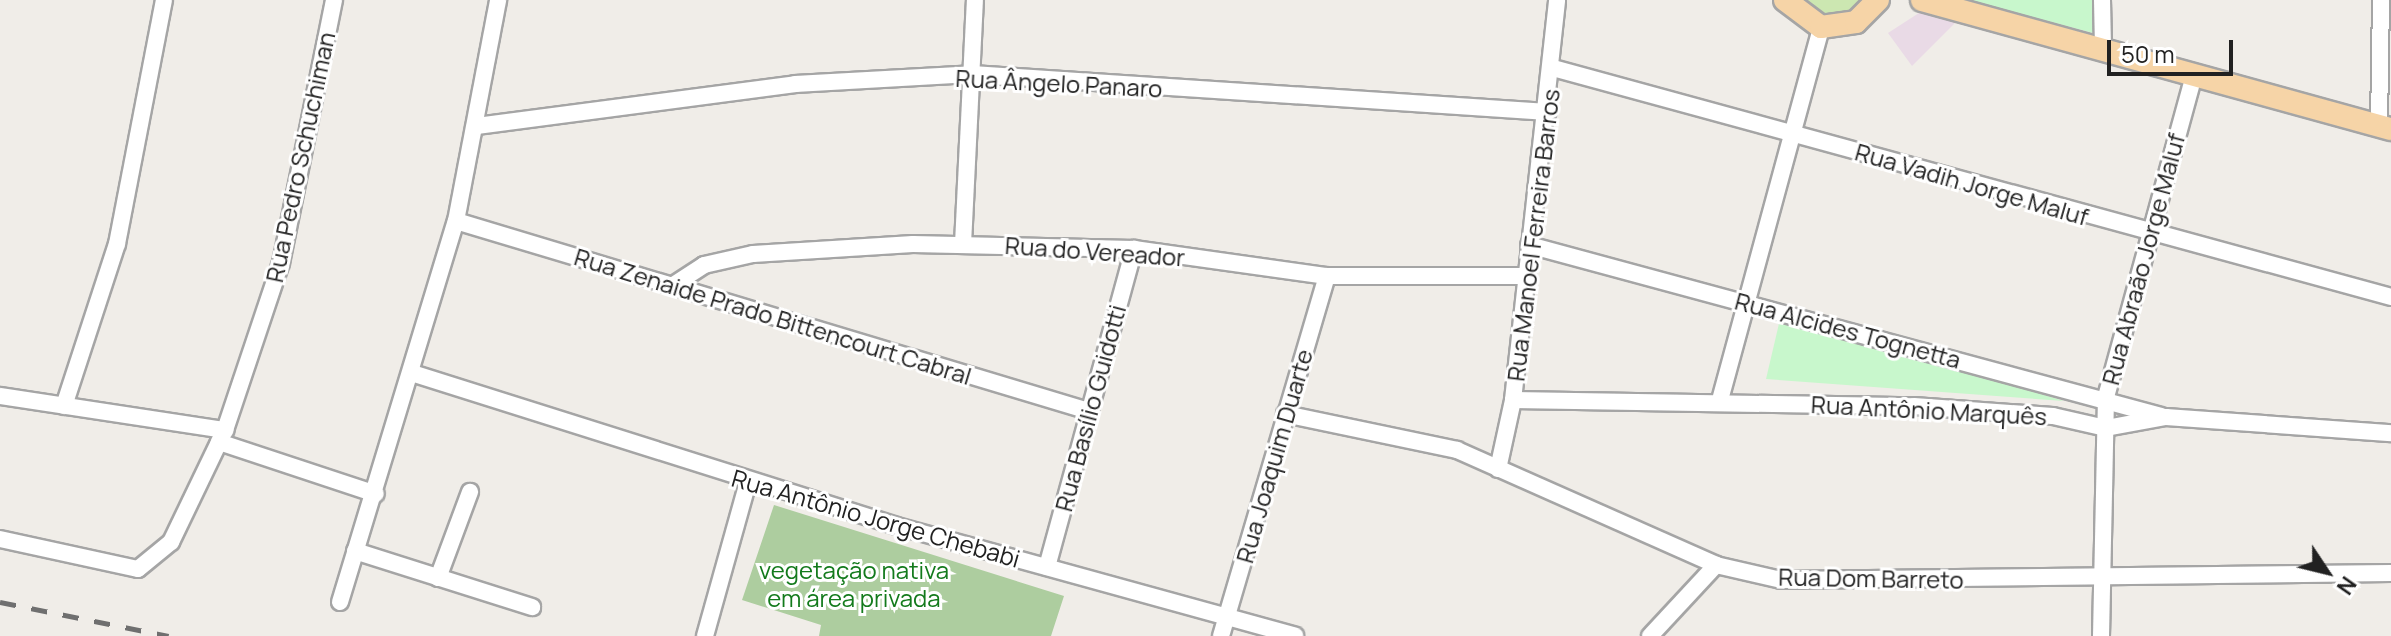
<!DOCTYPE html>
<html>
<head>
<meta charset="utf-8">
<style>
	body { margin:0 }
	#map { position:relative; width:2391px; height:636px; overflow:hidden; background:#f0ede8; font-family:Manrope,sans-serif }
	div>[style] { position:absolute }
	.industrial>* { inset:0; background:#e9dae6 }
	.grass>* { inset:0; background:#cce7b1 }
	.forest>* { inset:0; background:#adcd9f }
	.park>* { inset:0; background:#c8f7cc }
	.roads { filter:drop-shadow(2px 0 #a5a5a5) drop-shadow(-2px 0 #a5a5a5) drop-shadow(0 2px #a5a5a5) drop-shadow(0 -2px #a5a5a5) }
	.minor>* { height:16px; margin:-8px; padding:0 8px; transform-origin:8px; border-radius:8px; background:#fff }
	.major>* { height:22px; margin:-11px; padding:0 11px; transform-origin:11px; border-radius:11px; background:#f6d4a7 }
	.rail>* { height:5px; margin-top:-2.5px; transform-origin:0; background:repeating-linear-gradient(90deg,#6f6f6f 0 16px,transparent 0 32px) }
	span { translate:-50% -50%; white-space:nowrap; text-align:center; line-height:1.15; -webkit-text-stroke:6px #fff; paint-order:stroke }
	.street-label { font-size:24px; color:#212121 }
	.park-label { font-size:24px; color:#137a1c }
	.north { position:absolute; left:2287px; top:532px; width:80px; height:80px; -webkit-text-stroke:6px #fff; paint-order:stroke; rotate:125deg; font-size:22px; font-weight:700; line-height:32px; text-align:center; color:#212121 }
	.north::after { content:''; display:block; margin:auto; width:28px; height:36px; background:#212121; clip-path:polygon(50% 0,100% 100%,50% 72%,0 100%) }
	.scale { position:absolute; left:2107px; top:40px; width:126px; height:36px; box-sizing:border-box; border:4px solid #212121; border-top:0; padding-left:10px; font-size:24px; line-height:28px; white-space:nowrap; color:#212121; -webkit-text-stroke:6px #fff; paint-order:stroke }
</style>
</head>
<body>
<div id="map">
	<div class="industrial">
		<i style="clip-path:polygon(1922px 11px,1963px 15px,1912px 66px,1888px 33px)"></i>
	</div>
	<div class="grass">
		<i style="clip-path:polygon(1800px 0,1865px 0,1856px 11px,1830px 17px)"></i>
	</div>
	<div class="forest">
		<i style="clip-path:polygon(774px 505px,1064px 596px,1051px 636px,819px 636px,821px 625px,742px 600px)"></i>
	</div>
	<div class="park">
		<i style="clip-path:polygon(1968px 0,2092px 0,2093px 33px)"></i>
		<i style="clip-path:polygon(1781px 315px,2064px 401px,1766px 379px)"></i>
	</div>
	<div class="roads">
		<div class="minor">
			<i style="left:2102px;top:0;width:48px;rotate:88.8deg"></i>
			<i style="left:1553px;top:68px;width:869px;rotate:15.28deg"></i>
			<i style="left:477px;top:126px;width:321px;rotate:-7.5deg"></i>
			<i style="left:795px;top:84px;width:177px;rotate:-3.2deg"></i>
			<i style="left:972px;top:74px;width:577px;rotate:3.77deg"></i>
			<i style="left:2379px;top:126px;width:126px;rotate:-89.1deg"></i>
			<i style="left:456px;top:221px;width:661px;rotate:16.71deg"></i>
			<i style="left:963px;top:244px;width:244px;rotate:-87.2deg"></i>
			<i style="left:1529px;top:245px;width:655px;rotate:15.14deg"></i>
			<i style="left:672px;top:286px;width:38px;rotate:-33deg"></i>
			<i style="left:704px;top:265px;width:50px;rotate:-12.7deg"></i>
			<i style="left:753px;top:254px;width:160px;rotate:-3.6deg"></i>
			<i style="left:913px;top:244px;width:221px;rotate:1.3deg"></i>
			<i style="left:1134px;top:249px;width:195px;rotate:8deg"></i>
			<i style="left:1327px;top:276px;width:197px"></i>
			<i style="left:415px;top:374px;width:505px;rotate:17.5deg"></i>
			<i style="left:897px;top:526px;width:413px;rotate:15.4deg"></i>
			<i style="left:0;top:396px;width:228px;rotate:8.6deg"></i>
			<i style="left:1513px;top:400px;width:401px;rotate:0.9deg"></i>
			<i style="left:1914px;top:406px;width:139px;rotate:4.1deg"></i>
			<i style="left:2053px;top:416px;width:54px;rotate:12.8deg"></i>
			<i style="left:2106px;top:428px;width:61px;rotate:-10.4deg"></i>
			<i style="left:2166px;top:417px;width:226px;rotate:4.1deg"></i>
			<i style="left:1720px;top:400px;width:386px;rotate:-74.8deg"></i>
			<i style="left:64px;top:406px;width:170px;rotate:-71.9deg"></i>
			<i style="left:117px;top:244px;width:248px;rotate:-79.1deg"></i>
			<i style="left:1285px;top:414px;width:176px;rotate:11.8deg"></i>
			<i style="left:1457px;top:450px;width:283px;rotate:23.9deg"></i>
			<i style="left:1716px;top:565px;width:67px;rotate:13deg"></i>
			<i style="left:1781px;top:580px;width:610px;rotate:-0.66deg"></i>
			<i style="left:219px;top:442px;width:165px;rotate:18.3deg"></i>
			<i style="left:1498px;top:469px;width:71px;rotate:-77.7deg"></i>
			<i style="left:1513px;top:400px;width:402px;rotate:-83.7deg"></i>
			<i style="left:0;top:539px;width:141px;rotate:12.3deg"></i>
			<i style="left:138px;top:569px;width:43px;rotate:-39.3deg"></i>
			<i style="left:171px;top:542px;width:124px;rotate:-64.3deg"></i>
			<i style="left:225px;top:430px;width:176px;rotate:-71.5deg"></i>
			<i style="left:281px;top:263px;width:268px;rotate:-78.6deg"></i>
			<i style="left:355px;top:551px;width:186px;rotate:17.6deg"></i>
			<i style="left:1047px;top:567px;width:330px;rotate:-74.7deg"></i>
			<i style="left:438px;top:578px;width:92px;rotate:-69.6deg"></i>
			<i style="left:340px;top:602px;width:398px;rotate:-73.1deg"></i>
			<i style="left:456px;top:221px;width:225px;rotate:-79.2deg"></i>
			<i style="left:705px;top:636px;width:160px;rotate:-74.4deg"></i>
			<i style="left:1221px;top:636px;width:375px;rotate:-73.6deg"></i>
			<i style="left:1650px;top:636px;width:97px;rotate:-47.1deg"></i>
			<i style="left:2101px;top:636px;width:239px;rotate:-88.8deg"></i>
			<i style="left:2106px;top:397px;width:334px;rotate:-74.7deg"></i>
		</div>
		<div class="major">
			<i style="left:1785px;top:0;width:45px;rotate:36.9deg"></i>
			<i style="left:1821px;top:27px;width:35px;rotate:-8deg"></i>
			<i style="left:1856px;top:22px;width:31px;rotate:-45deg"></i>
			<i style="left:1922px;top:0;width:486px;rotate:15.4deg"></i>
		</div>
	</div>
	<div class="rail">
		<i style="left:0;top:602px;width:172px;rotate:11.4deg"></i>
	</div>
	<div class="street-label">
		<span style="left:1059px;top:83px;rotate:3deg">Rua Ângelo Panaro</span>
		<span style="left:300px;top:157px;rotate:-78deg">Rua Pedro Schuchiman</span>
		<span style="left:1972px;top:184px;rotate:16deg">Rua Vadih Jorge Maluf</span>
		<span style="left:1533px;top:235px;rotate:-83deg">Rua Manoel Ferreira Barros</span>
		<span style="left:1095px;top:251px;rotate:4deg">Rua do Vereador</span>
		<span style="left:2143px;top:259px;rotate:-75deg">Rua Abraão Jorge Maluf</span>
		<span style="left:773px;top:316px;rotate:17deg">Rua Zenaide Prado Bittencourt Cabral</span>
		<span style="left:1848px;top:330px;rotate:15deg">Rua Alcides Tognetta</span>
		<span style="left:1090px;top:408px;rotate:-75deg">Rua Basílio Guidotti</span>
		<span style="left:1929px;top:410px;rotate:3deg">Rua Antônio Marquês</span>
		<span style="left:1274px;top:456px;rotate:-74deg">Rua Joaquim Duarte</span>
		<span style="left:876px;top:518px;rotate:16deg">Rua Antônio Jorge Chebabi</span>
		<span style="left:1871px;top:578px;rotate:1deg">Rua Dom Barreto</span>
	</div>
	<div class="park-label">
		<span style="left:854px;top:584px">vegetação nativa<br>em área privada</span>
	</div>
	<div class="north">N</div>
	<div class="scale">50 m</div>
</div>
</body>
</html>
